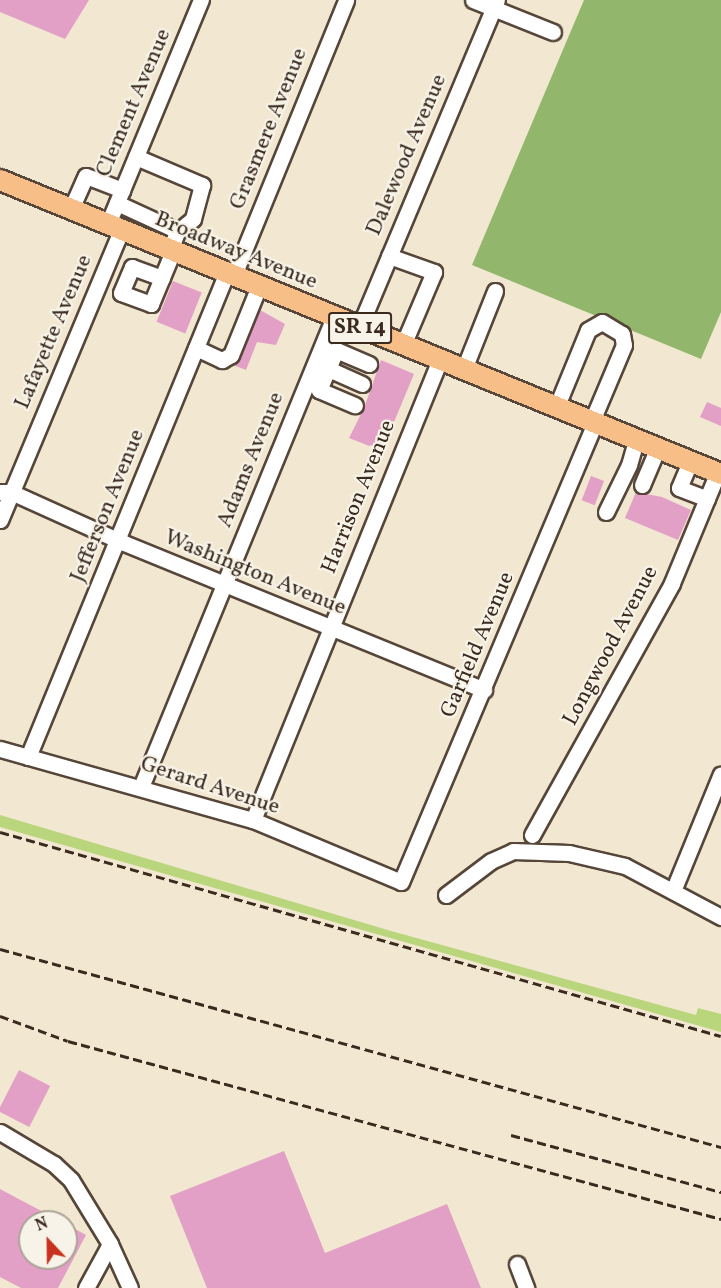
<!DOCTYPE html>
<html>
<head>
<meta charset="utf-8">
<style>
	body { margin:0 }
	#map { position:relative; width:721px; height:1288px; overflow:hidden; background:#f2e7d0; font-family:Vollkorn,serif }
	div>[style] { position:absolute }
	.green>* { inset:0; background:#b9d67c }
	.forest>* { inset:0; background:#92b76c }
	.building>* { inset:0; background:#e3a0c7; transform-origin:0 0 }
	.roads { filter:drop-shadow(2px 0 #564639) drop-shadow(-2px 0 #564639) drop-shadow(0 2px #564639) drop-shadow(0 -2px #564639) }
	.minor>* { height:15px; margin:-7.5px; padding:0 7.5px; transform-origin:7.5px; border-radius:7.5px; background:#fff }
	.major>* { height:20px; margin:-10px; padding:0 10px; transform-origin:10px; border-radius:10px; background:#f7be87 }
	.rail>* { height:3px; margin-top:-1.5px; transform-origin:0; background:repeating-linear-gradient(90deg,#3b2a1e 0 9px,transparent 0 13.5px) }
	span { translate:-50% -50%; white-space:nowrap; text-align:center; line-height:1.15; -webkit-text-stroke:4.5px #f7f3e8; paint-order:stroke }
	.shield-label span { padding:2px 4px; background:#f7f3e8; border:2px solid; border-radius:4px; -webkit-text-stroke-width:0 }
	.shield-label { font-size:21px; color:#3b2a1e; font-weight:700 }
	.street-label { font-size:22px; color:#3b2a1e }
	.north { position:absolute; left:18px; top:1210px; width:60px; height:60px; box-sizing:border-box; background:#f7f3e8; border:2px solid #aca397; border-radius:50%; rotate:338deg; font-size:16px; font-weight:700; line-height:24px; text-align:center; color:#3b2a1e }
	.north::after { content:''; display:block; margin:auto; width:21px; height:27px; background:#c8321e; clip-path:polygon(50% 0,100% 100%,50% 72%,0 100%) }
</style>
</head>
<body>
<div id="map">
	<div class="green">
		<i style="clip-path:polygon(0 815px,391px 931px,696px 1015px,698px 1008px,721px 1014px,721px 1032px,0 827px)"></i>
	</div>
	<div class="forest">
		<i style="clip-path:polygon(584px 0,721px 0,721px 312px,701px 359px,472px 265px)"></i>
	</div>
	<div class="building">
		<i style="clip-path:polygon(0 0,89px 0,65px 39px,0 12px)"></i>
		<i style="left:173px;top:281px;width:31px;height:44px;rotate:22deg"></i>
		<i style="clip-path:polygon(260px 310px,285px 324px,276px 345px,257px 342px,246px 370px,233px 365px,240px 359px)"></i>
		<i style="clip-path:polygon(381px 360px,414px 374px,382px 451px,349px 438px,364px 408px)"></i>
		<i style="clip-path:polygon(707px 402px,721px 408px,721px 426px,700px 417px)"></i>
		<i style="left:591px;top:476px;width:14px;height:26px;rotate:21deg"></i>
		<i style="clip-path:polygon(636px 492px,662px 497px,691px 510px,678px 540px,625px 518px)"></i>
		<i style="left:19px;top:1070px;width:35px;height:46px;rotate:27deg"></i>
		<i style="clip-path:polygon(284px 1151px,325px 1253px,447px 1204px,481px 1288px,207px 1288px,170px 1196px)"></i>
		<i style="clip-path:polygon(0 1189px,62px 1222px,30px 1222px,30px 1258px,66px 1258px,66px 1224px,86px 1235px,58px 1288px,21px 1288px,0 1277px)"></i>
	</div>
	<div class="roads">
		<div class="minor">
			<i style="left:473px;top:0;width:86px;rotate:21.8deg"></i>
			<i style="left:136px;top:157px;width:72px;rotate:23deg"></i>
			<i style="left:202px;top:185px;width:35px;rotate:105deg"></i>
			<i style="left:193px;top:219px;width:21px;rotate:141deg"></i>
			<i style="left:177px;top:232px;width:19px;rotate:111deg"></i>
			<i style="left:117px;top:203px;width:67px;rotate:24.7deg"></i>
			<i style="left:71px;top:209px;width:36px;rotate:-66deg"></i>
			<i style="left:86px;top:176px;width:39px;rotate:21deg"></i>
			<i style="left:108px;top:224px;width:243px;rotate:-67.5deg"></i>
			<i style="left:389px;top:256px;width:48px;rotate:19.6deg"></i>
			<i style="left:434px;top:272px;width:79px;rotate:113deg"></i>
			<i style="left:234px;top:275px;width:297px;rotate:-67.8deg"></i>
			<i style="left:162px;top:278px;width:32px;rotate:-160deg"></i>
			<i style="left:132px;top:267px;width:28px;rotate:113deg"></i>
			<i style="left:121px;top:293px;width:32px;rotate:20deg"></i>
			<i style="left:151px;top:304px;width:57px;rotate:-67.5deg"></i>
			<i style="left:359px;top:328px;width:356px;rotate:-67.2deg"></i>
			<i style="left:196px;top:348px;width:29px;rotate:25deg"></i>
			<i style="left:222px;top:360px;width:10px;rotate:-29deg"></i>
			<i style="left:231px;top:355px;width:74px;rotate:-67.9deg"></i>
			<i style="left:321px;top:366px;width:8px;rotate:23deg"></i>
			<i style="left:328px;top:369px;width:23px;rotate:113deg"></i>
			<i style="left:319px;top:390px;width:39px;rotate:23deg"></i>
			<i style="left:464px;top:369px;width:84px;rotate:-68.3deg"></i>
			<i style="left:362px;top:384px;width:37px;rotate:-156deg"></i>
			<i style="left:328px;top:369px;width:21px;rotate:-67deg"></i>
			<i style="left:336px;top:350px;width:36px;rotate:23deg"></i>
			<i style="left:556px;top:408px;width:84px;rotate:-67.7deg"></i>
			<i style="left:588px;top:330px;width:16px;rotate:-30deg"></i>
			<i style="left:602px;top:322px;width:23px;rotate:31deg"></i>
			<i style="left:622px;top:334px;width:11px;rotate:80deg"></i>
			<i style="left:624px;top:345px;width:85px;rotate:112.9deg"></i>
			<i style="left:690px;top:462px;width:28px;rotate:113deg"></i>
			<i style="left:679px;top:488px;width:30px;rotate:21deg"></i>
			<i style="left:642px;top:485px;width:39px;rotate:-67deg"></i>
			<i style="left:0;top:492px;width:11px"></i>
			<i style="left:11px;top:492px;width:124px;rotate:24.3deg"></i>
			<i style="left:124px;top:543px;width:389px;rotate:22.2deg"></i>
			<i style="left:606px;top:512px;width:52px;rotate:-63.9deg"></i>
			<i style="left:629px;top:465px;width:26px;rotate:-74deg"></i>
			<i style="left:0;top:520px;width:316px;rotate:-67.3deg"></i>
			<i style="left:0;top:749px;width:263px;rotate:15.7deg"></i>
			<i style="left:253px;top:820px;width:160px;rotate:22.7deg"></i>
			<i style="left:401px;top:882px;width:497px;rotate:-67.1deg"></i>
			<i style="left:28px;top:757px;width:524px;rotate:-67.69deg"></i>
			<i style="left:141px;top:787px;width:508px;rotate:-67.68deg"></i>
			<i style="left:253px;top:820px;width:497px;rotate:-67.9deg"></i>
			<i style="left:532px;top:835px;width:288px;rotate:-60.9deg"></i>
			<i style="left:672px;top:583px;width:120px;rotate:-67.5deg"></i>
			<i style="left:673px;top:891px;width:126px;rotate:-67.7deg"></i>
			<i style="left:446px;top:895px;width:56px;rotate:-37.1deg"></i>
			<i style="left:491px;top:861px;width:24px;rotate:-24deg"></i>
			<i style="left:513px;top:851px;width:56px;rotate:2deg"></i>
			<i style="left:569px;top:853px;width:57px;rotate:13.1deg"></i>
			<i style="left:625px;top:866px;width:109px;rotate:28deg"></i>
			<i style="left:0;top:1132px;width:63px;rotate:30.7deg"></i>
			<i style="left:54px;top:1164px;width:23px;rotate:43deg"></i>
			<i style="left:71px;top:1180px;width:75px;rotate:58.6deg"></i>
			<i style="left:110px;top:1244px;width:50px;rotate:118.6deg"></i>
			<i style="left:110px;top:1244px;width:48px;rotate:65.6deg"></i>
			<i style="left:517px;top:1264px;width:26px;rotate:69deg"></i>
		</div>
		<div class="major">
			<i style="left:0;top:180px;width:779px;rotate:22.18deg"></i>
		</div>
	</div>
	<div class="rail">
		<i style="left:0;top:832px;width:749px;rotate:15.8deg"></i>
		<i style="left:0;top:949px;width:748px;rotate:15.36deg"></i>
		<i style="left:0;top:1016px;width:72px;rotate:20.2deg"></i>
		<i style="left:68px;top:1041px;width:677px;rotate:15.25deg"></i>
		<i style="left:511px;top:1135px;width:218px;rotate:15.2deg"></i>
	</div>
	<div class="shield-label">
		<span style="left:360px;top:328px">SR 14</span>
	</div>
	<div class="street-label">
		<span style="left:134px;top:103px;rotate:-67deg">Clement Avenue</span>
		<span style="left:269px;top:129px;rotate:-68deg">Grasmere Avenue</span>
		<span style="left:407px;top:155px;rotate:-67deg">Dalewood Avenue</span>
		<span style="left:236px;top:251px;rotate:22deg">Broadway Avenue</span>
		<span style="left:54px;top:332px;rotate:-67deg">Lafayette Avenue</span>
		<span style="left:251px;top:460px;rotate:-68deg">Adams Avenue</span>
		<span style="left:359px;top:497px;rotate:-68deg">Harrison Avenue</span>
		<span style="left:108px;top:506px;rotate:-68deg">Jefferson Avenue</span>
		<span style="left:255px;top:573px;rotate:22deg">Washington Avenue</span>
		<span style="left:478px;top:645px;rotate:-67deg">Garfield Avenue</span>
		<span style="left:611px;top:646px;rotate:-62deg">Longwood Avenue</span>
		<span style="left:210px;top:786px;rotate:18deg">Gerard Avenue</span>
	</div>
	<div class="north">N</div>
</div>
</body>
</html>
